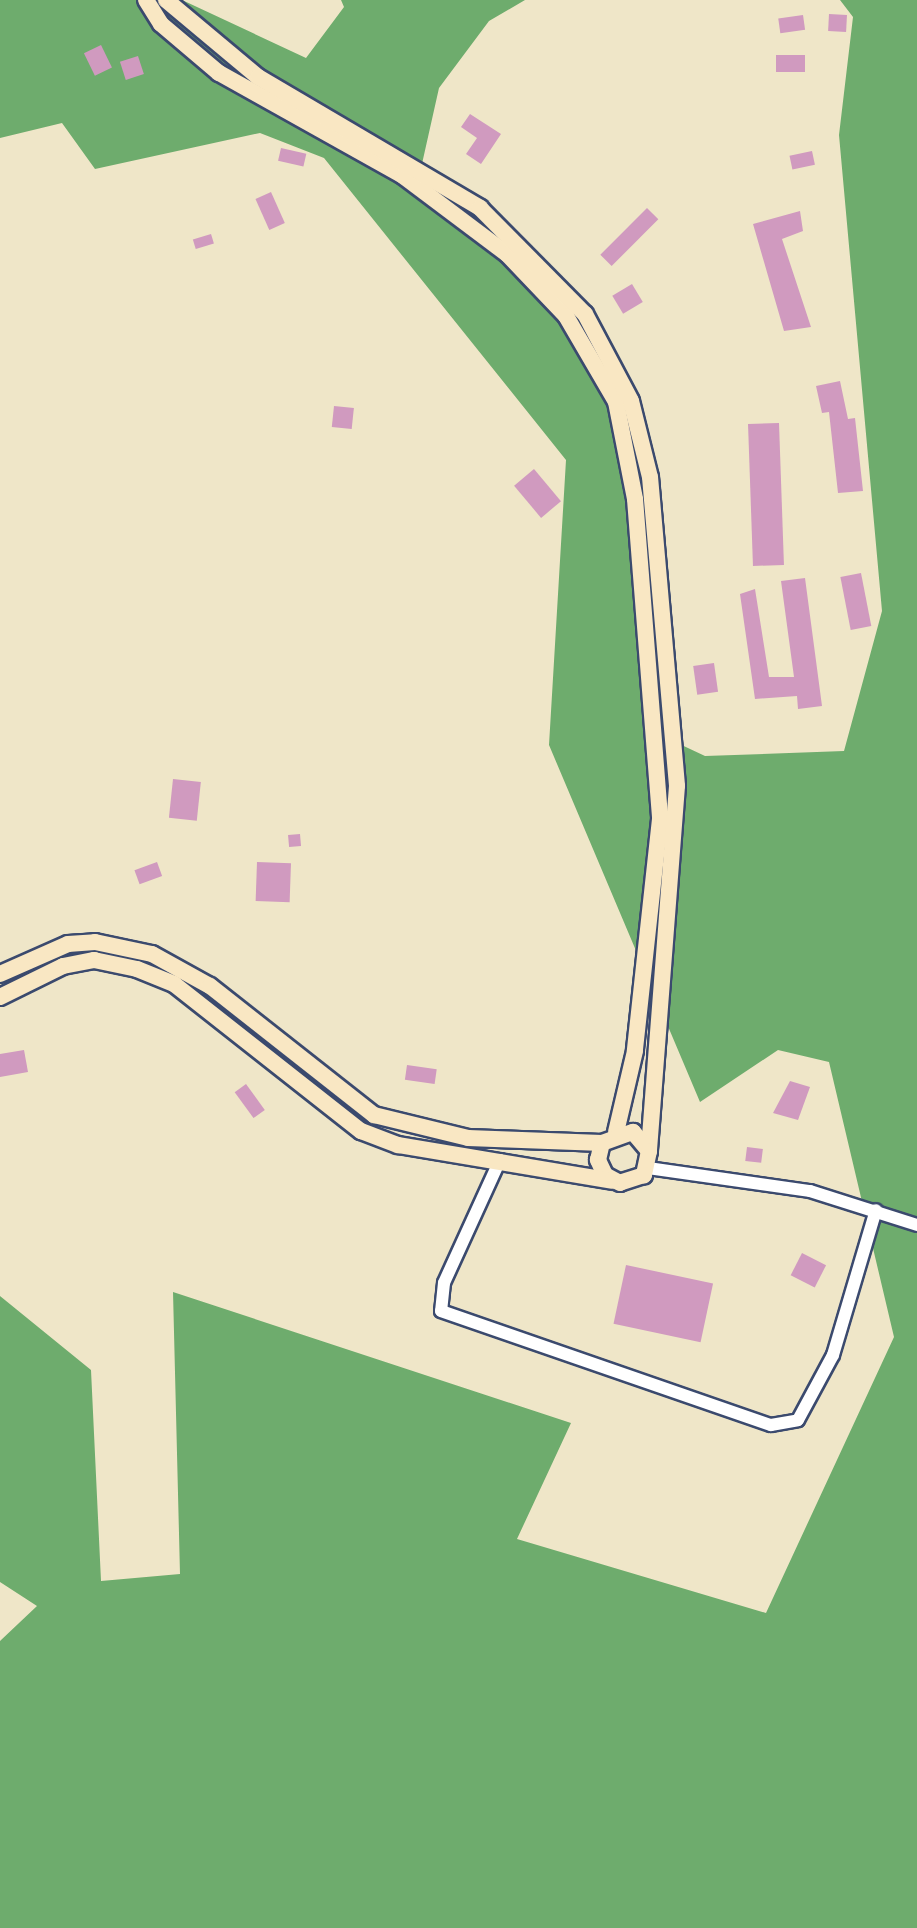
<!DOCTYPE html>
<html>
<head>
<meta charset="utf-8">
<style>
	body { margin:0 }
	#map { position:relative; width:917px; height:1928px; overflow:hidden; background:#efe6c8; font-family:Mali,sans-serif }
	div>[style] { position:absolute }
	.forest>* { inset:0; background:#6eac6d }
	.building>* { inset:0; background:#d09abf; transform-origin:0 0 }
	.roads { filter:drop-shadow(2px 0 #3b4a6e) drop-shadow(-2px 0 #3b4a6e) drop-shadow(0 2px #3b4a6e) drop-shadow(0 -2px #3b4a6e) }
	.street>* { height:12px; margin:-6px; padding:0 6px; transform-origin:6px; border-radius:6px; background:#fff }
	.secondary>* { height:16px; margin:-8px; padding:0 8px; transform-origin:8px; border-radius:8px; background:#f9e7c3 }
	span { translate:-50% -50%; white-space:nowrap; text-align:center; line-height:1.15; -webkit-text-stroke:6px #fcf5e5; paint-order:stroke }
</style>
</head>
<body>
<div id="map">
	<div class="forest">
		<i style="clip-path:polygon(0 0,182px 0,306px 58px,344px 7px,341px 0,525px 0,489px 21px,439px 88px,415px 195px,594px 327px,641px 547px,656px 733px,705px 756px,844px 751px,882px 611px,839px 135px,853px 17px,840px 0,917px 0,917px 1928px,0 1928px,0 1641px,37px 1606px,0 1582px,0 1296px,91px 1370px,101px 1581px,180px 1574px,173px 1292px,571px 1423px,517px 1539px,766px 1613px,894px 1337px,829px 1062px,778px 1050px,700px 1102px,549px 745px,566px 460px,324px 158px,260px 133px,95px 169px,62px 123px,0 138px)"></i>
	</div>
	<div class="building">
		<i style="left:829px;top:14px;width:18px;height:17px;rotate:3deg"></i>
		<i style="left:803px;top:15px;width:15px;height:25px;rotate:82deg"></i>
		<i style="left:101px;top:45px;width:25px;height:19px;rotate:64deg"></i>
		<i style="left:776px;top:55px;width:29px;height:17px"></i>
		<i style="left:138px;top:56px;width:19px;height:19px;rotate:72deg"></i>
		<i style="clip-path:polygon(470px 114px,501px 134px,481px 164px,466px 154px,477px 138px,461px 127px)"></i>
		<i style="left:281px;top:148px;width:26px;height:13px;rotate:13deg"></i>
		<i style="left:812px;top:151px;width:14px;height:23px;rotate:78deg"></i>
		<i style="left:271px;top:192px;width:34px;height:17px;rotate:66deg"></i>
		<i style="left:647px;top:208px;width:16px;height:66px;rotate:45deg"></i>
		<i style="clip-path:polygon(800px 211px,803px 231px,782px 239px,811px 327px,784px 331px,753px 224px)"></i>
		<i style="left:211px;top:234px;width:10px;height:19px;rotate:73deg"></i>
		<i style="left:632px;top:284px;width:21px;height:23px;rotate:59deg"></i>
		<i style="clip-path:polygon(840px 381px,848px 419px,855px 418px,863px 491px,838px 493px,829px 412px,822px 413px,816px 386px)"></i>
		<i style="left:334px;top:406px;width:20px;height:21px;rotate:6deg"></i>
		<i style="left:779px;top:423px;width:142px;height:31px;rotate:88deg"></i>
		<i style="left:534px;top:469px;width:42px;height:26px;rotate:50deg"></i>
		<i style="left:861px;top:573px;width:54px;height:21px;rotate:79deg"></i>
		<i style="clip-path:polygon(805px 578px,822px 706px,798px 709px,797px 696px,755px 699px,740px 594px,755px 589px,769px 677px,794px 677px,781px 581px)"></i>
		<i style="left:714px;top:663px;width:29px;height:21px;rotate:82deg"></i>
		<i style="left:173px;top:779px;width:28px;height:39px;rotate:6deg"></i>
		<i style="left:300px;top:834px;width:12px;height:12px;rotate:85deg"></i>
		<i style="left:157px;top:862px;width:15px;height:24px;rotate:70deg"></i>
		<i style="left:257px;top:862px;width:34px;height:39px;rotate:2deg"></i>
		<i style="clip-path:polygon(24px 1050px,28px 1072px,0 1077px,0 1054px)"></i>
		<i style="left:407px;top:1065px;width:30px;height:15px;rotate:8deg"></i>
		<i style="clip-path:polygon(790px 1081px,810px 1087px,798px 1120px,773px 1113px)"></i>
		<i style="left:246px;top:1084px;width:32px;height:14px;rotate:54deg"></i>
		<i style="left:747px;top:1147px;width:16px;height:14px;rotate:7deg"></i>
		<i style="left:802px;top:1253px;width:27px;height:25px;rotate:27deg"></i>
		<i style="left:626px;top:1265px;width:89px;height:60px;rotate:12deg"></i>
	</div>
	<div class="roads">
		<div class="street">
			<i style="left:500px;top:1160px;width:135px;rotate:114.5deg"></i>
			<i style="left:444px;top:1283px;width:28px;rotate:96deg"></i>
			<i style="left:441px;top:1311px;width:349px;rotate:19.1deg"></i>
			<i style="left:771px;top:1425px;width:27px;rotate:-10deg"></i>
			<i style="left:798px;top:1420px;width:74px;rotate:-61.7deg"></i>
			<i style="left:833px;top:1355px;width:151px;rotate:-73.5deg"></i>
			<i style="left:648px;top:1168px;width:164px;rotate:8.1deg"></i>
			<i style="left:810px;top:1191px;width:112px;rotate:17.6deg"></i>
		</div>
		<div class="secondary">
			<i style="left:146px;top:0;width:28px;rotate:58deg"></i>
			<i style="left:161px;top:24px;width:76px;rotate:40.2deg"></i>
			<i style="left:219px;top:73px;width:211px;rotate:29.2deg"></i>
			<i style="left:403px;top:176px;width:130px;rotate:36.9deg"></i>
			<i style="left:507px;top:254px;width:86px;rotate:46.4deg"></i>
			<i style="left:566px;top:316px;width:99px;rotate:59.8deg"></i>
			<i style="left:616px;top:402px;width:99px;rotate:78.9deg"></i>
			<i style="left:635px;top:499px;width:321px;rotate:85.5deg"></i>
			<i style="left:660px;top:819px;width:233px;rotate:96.2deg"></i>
			<i style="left:635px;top:1051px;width:83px;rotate:103.2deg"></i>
			<i style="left:166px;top:0;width:120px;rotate:39.9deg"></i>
			<i style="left:258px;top:77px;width:258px;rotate:30.5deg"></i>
			<i style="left:480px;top:208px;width:149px;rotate:45.3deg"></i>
			<i style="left:585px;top:314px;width:98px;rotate:62.1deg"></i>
			<i style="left:631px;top:401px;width:78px;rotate:76deg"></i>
			<i style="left:650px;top:477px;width:310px;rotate:85deg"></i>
			<i style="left:677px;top:786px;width:366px;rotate:94.4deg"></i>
			<i style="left:0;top:974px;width:74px;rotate:-23.8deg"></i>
			<i style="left:68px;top:944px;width:27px;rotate:-4deg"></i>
			<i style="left:95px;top:942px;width:58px;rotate:11.9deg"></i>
			<i style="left:152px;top:954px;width:66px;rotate:28.9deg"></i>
			<i style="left:210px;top:986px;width:209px;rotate:38.2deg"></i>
			<i style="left:374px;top:1115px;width:97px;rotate:13.7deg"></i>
			<i style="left:468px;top:1138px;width:134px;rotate:2.1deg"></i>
			<i style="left:602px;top:1143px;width:33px;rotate:-20deg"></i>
			<i style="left:633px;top:1132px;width:25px;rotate:50deg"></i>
			<i style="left:649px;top:1151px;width:25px;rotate:102deg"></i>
			<i style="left:644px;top:1175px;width:25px;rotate:162deg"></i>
			<i style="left:620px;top:1183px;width:17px;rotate:-152deg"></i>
			<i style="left:605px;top:1175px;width:17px;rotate:-115deg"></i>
			<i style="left:598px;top:1160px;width:17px;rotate:-77deg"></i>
			<i style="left:0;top:997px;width:70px;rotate:-26.2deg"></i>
			<i style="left:63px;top:966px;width:32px;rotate:-11deg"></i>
			<i style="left:94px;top:960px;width:44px;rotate:11.8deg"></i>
			<i style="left:137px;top:969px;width:40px;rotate:22deg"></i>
			<i style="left:174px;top:984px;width:238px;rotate:38.2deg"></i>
			<i style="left:361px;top:1131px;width:40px;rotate:21deg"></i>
			<i style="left:398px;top:1145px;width:217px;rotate:9.5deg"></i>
		</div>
	</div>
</div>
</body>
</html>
